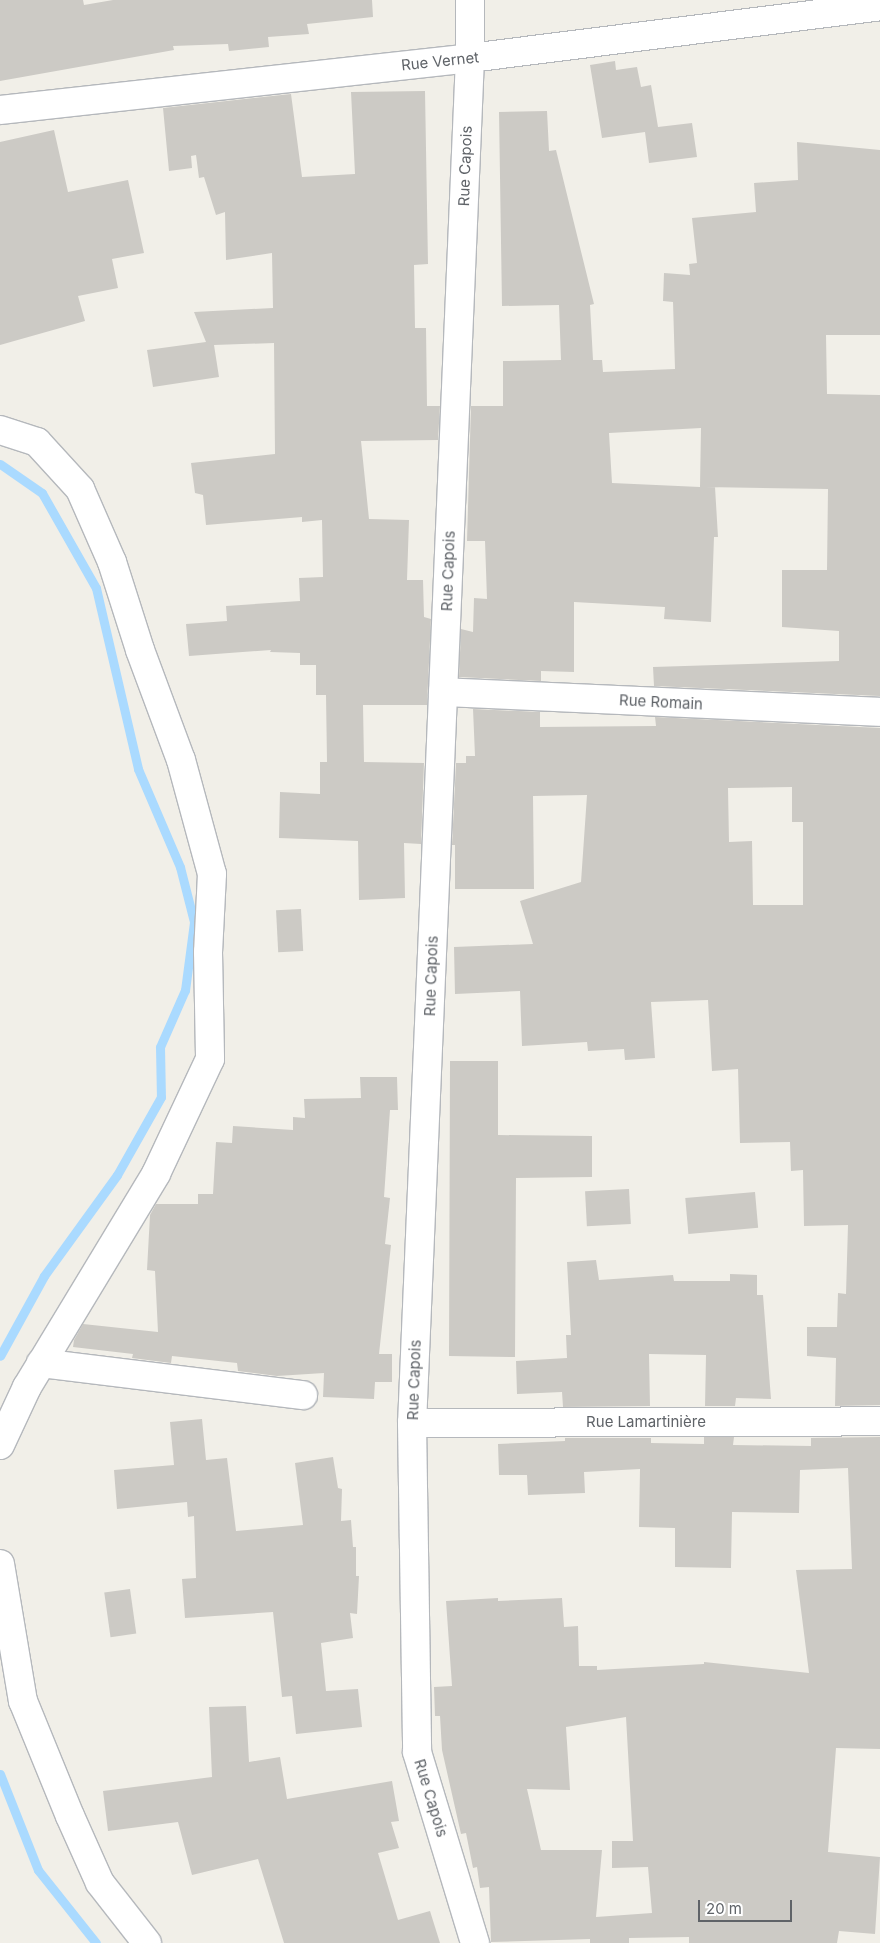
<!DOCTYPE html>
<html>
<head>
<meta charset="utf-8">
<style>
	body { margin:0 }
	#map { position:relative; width:880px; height:1943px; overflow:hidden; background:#f1efe8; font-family:Inter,sans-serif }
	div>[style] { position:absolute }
	.stream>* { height:9px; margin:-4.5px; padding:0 4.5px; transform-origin:4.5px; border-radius:4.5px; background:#aadaff }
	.building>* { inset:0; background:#cccac5; transform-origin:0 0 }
	.roads { filter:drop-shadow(1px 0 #b5b8bc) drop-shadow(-1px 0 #b5b8bc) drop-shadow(0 1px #b5b8bc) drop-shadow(0 -1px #b5b8bc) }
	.minor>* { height:28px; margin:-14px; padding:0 14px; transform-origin:14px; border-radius:14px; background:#fff }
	span { translate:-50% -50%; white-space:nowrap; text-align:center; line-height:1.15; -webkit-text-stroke:4px #fff; paint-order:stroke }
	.street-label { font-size:15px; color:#5f6368 }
	.scale { position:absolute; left:698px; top:1900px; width:94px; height:22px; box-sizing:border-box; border:2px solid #5f6368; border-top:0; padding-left:6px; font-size:15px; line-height:18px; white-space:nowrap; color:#5f6368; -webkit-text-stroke:4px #fff; paint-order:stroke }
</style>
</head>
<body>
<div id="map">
	<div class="stream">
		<i style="left:0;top:464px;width:51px;rotate:34.6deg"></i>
		<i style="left:42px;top:493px;width:109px;rotate:60.4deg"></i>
		<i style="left:96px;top:588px;width:186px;rotate:76.9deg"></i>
		<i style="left:138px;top:769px;width:107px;rotate:66.8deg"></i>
		<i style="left:180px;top:867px;width:57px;rotate:75.7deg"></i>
		<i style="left:194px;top:922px;width:69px;rotate:97.5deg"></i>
		<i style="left:185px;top:990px;width:62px;rotate:113.7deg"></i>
		<i style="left:160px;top:1047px;width:50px;rotate:88.9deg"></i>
		<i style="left:161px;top:1097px;width:90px;rotate:119.4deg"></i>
		<i style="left:117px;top:1175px;width:125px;rotate:125.9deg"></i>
		<i style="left:44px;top:1276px;width:91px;rotate:118.8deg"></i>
		<i style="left:0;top:1774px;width:103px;rotate:68.4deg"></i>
		<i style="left:38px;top:1870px;width:93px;rotate:51.5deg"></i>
	</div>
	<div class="building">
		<i style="clip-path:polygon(0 0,83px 0,84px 5px,113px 0,372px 0,373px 17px,307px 24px,309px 34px,268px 37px,269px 47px,229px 51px,228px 44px,173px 46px,174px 50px,0 81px)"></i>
		<i style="clip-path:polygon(615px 61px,616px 70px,637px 67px,641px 87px,651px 85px,658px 127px,692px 123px,697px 157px,649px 163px,645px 132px,602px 138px,590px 65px)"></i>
		<i style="clip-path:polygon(425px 91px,428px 264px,414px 265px,415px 328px,426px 328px,427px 406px,440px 406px,438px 440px,361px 441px,369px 519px,409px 520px,407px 580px,423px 580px,424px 617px,431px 619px,427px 705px,363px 705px,364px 762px,424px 763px,421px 844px,404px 843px,405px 898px,359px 900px,358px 841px,279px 838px,280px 792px,320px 794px,320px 762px,327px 762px,326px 695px,316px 695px,316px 665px,300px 665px,300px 653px,270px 652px,271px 650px,189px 656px,186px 624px,227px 621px,226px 606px,300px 601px,299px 578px,323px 577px,322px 520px,302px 522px,302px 517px,206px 525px,203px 495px,195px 493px,191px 463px,275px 454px,274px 343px,214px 345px,219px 377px,153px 387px,147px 350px,206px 342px,194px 312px,273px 308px,272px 253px,226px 260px,225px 212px,216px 215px,204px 177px,199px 178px,196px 155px,191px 156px,192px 168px,169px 171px,163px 108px,291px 94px,302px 177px,355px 174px,351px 92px)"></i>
		<i style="clip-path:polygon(evenodd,547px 111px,549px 151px,556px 150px,594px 304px,590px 305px,593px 360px,602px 360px,603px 372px,675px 369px,673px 302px,663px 301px,664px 273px,690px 275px,689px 264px,697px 263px,692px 218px,756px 212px,754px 183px,798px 180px,797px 142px,880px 150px,880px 335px,826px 335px,827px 394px,880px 395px,880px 696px,654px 686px,653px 667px,839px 661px,839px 631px,782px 627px,782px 570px,827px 570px,828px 489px,705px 487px,715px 487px,718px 537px,714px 537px,711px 622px,664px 619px,665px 607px,574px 602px,574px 672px,541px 671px,541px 681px,459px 677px,461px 629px,473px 632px,474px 598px,487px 599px,485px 541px,467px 541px,471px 406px,503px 406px,503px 361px,561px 360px,559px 305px,502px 306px,499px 112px,547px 111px,701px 428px,700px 487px,612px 483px,609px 433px,701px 428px)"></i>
		<i style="clip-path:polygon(54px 130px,68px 192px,128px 180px,144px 253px,112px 259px,118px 288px,78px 296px,85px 321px,0 345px,0 142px)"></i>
		<i style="clip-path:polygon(evenodd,473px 709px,540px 712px,540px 727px,656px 726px,655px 717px,880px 728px,880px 1405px,835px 1406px,836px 1358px,807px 1356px,807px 1327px,837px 1327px,838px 1293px,846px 1294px,848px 1225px,804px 1226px,803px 1170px,791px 1171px,790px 1142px,740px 1143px,738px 1069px,712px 1071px,708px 1000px,651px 1002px,655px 1058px,625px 1060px,624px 1049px,588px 1051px,587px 1042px,522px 1046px,520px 991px,455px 994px,454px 947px,533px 944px,520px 901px,581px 882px,587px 795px,533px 796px,534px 889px,455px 889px,455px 845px,452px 845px,456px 763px,466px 763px,466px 756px,475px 756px,473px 709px,792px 787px,792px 822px,803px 822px,803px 905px,753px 905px,752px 841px,729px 842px,728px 788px,792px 787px)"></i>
		<i style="left:301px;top:909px;width:42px;height:25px;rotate:87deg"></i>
		<i style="clip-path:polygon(450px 1061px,498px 1061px,498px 1135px,592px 1136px,592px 1177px,516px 1178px,515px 1357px,449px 1356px)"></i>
		<i style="clip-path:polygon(360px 1077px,397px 1077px,398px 1110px,390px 1110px,384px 1197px,390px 1198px,385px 1244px,391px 1245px,379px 1354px,392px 1354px,392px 1382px,375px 1382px,374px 1399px,323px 1397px,324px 1373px,277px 1376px,238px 1371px,237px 1363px,172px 1356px,171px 1363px,132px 1358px,133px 1354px,73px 1347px,74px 1340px,83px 1324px,158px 1332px,155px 1271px,147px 1270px,150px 1215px,156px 1204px,198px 1204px,198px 1194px,213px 1194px,216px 1142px,232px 1143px,233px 1126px,293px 1130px,293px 1117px,305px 1118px,304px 1099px,361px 1098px)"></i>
		<i style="left:629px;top:1189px;width:35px;height:44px;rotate:87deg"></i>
		<i style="left:755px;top:1192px;width:36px;height:70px;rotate:85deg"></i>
		<i style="clip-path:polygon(596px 1260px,599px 1280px,673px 1275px,674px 1281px,730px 1281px,730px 1274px,757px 1275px,757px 1295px,763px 1295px,771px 1399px,736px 1398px,735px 1406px,705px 1406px,706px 1355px,649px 1354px,650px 1406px,563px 1407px,562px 1392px,517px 1394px,516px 1361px,567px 1358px,566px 1335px,571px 1335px,567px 1262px)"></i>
		<i style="clip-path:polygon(202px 1419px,206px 1460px,227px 1458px,236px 1531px,303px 1525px,295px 1463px,333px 1457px,338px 1488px,342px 1489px,341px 1521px,351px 1520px,353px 1547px,356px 1547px,356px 1576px,359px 1576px,357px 1614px,350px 1613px,353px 1638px,321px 1643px,326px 1691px,358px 1689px,362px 1727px,296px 1734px,292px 1696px,282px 1697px,273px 1612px,185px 1618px,182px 1579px,196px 1578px,194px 1516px,188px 1517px,187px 1502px,117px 1509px,114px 1470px,174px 1465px,170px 1422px)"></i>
		<i style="clip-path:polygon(evenodd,704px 1437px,734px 1437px,733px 1445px,811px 1446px,811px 1438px,880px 1437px,880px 1749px,836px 1748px,828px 1852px,880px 1857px,875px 1934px,839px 1931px,837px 1943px,689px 1943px,689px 1937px,629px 1938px,629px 1943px,590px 1943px,590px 1939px,491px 1942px,489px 1887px,480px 1888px,477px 1867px,473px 1868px,466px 1833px,461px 1834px,442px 1750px,440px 1716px,435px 1716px,434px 1687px,452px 1686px,446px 1601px,498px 1598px,498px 1601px,562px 1598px,564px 1627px,578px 1626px,579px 1666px,597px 1666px,597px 1670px,704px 1664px,704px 1662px,809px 1673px,796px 1570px,852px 1569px,848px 1468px,800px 1470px,799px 1513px,732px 1512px,731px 1568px,675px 1567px,675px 1528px,639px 1527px,640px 1469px,584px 1472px,585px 1493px,528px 1495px,527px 1475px,499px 1475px,498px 1444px,565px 1441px,565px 1438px,651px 1438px,651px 1443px,704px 1444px,704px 1437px,626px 1717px,633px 1841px,612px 1841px,612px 1868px,648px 1867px,652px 1913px,596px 1917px,602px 1850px,541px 1850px,527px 1789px,570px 1790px,566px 1727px,626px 1717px)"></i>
		<i style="left:130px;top:1589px;width:45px;height:26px;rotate:82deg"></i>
		<i style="clip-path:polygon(246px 1706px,249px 1762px,280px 1757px,287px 1799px,392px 1781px,399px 1821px,391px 1822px,399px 1848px,378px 1853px,398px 1920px,430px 1911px,440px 1943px,284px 1943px,258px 1859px,192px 1875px,178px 1822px,108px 1831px,103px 1791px,212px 1777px,209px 1707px)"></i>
	</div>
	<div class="roads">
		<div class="minor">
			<i style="left:470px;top:0;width:58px;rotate:90deg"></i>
			<i style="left:470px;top:58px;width:1366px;rotate:92.43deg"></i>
			<i style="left:412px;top:1423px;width:329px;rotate:89.1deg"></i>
			<i style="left:417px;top:1752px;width:200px;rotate:73.1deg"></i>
			<i style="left:0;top:110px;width:473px;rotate:-6.3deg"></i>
			<i style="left:470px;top:58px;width:413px;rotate:-7.2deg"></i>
			<i style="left:0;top:430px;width:39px;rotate:18deg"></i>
			<i style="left:37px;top:442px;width:64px;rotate:47.5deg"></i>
			<i style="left:80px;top:489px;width:80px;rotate:66.3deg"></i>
			<i style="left:112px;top:562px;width:92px;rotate:72.3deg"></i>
			<i style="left:140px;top:650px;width:117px;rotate:69.6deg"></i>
			<i style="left:181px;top:760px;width:118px;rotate:74.8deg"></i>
			<i style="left:212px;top:874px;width:78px;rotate:92.9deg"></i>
			<i style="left:208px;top:952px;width:107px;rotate:88.9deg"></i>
			<i style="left:210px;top:1059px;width:127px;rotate:115.2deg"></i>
			<i style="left:156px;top:1174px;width:249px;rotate:121.2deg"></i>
			<i style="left:27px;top:1387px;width:64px;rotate:115deg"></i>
			<i style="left:443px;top:692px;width:437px;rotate:2.6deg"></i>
			<i style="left:41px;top:1363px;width:264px;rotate:7deg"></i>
			<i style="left:412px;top:1423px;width:468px;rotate:-0.2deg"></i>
			<i style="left:0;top:1564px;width:139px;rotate:80.5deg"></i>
			<i style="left:23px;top:1701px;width:124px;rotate:67.8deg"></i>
			<i style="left:70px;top:1816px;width:73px;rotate:65.9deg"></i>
			<i style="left:100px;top:1883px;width:76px;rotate:51.9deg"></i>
		</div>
	</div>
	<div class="street-label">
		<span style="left:440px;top:61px;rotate:-6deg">Rue Vernet</span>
		<span style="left:465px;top:166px;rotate:-88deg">Rue Capois</span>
		<span style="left:448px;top:571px;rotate:-88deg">Rue Capois</span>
		<span style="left:661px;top:702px;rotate:3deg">Rue Romain</span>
		<span style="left:431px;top:976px;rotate:-88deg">Rue Capois</span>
		<span style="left:414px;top:1380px;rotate:-88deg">Rue Capois</span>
		<span style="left:646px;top:1422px">Rue Lamartinière</span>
		<span style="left:431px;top:1798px;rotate:73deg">Rue Capois</span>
	</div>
	<div class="scale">20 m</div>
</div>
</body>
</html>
